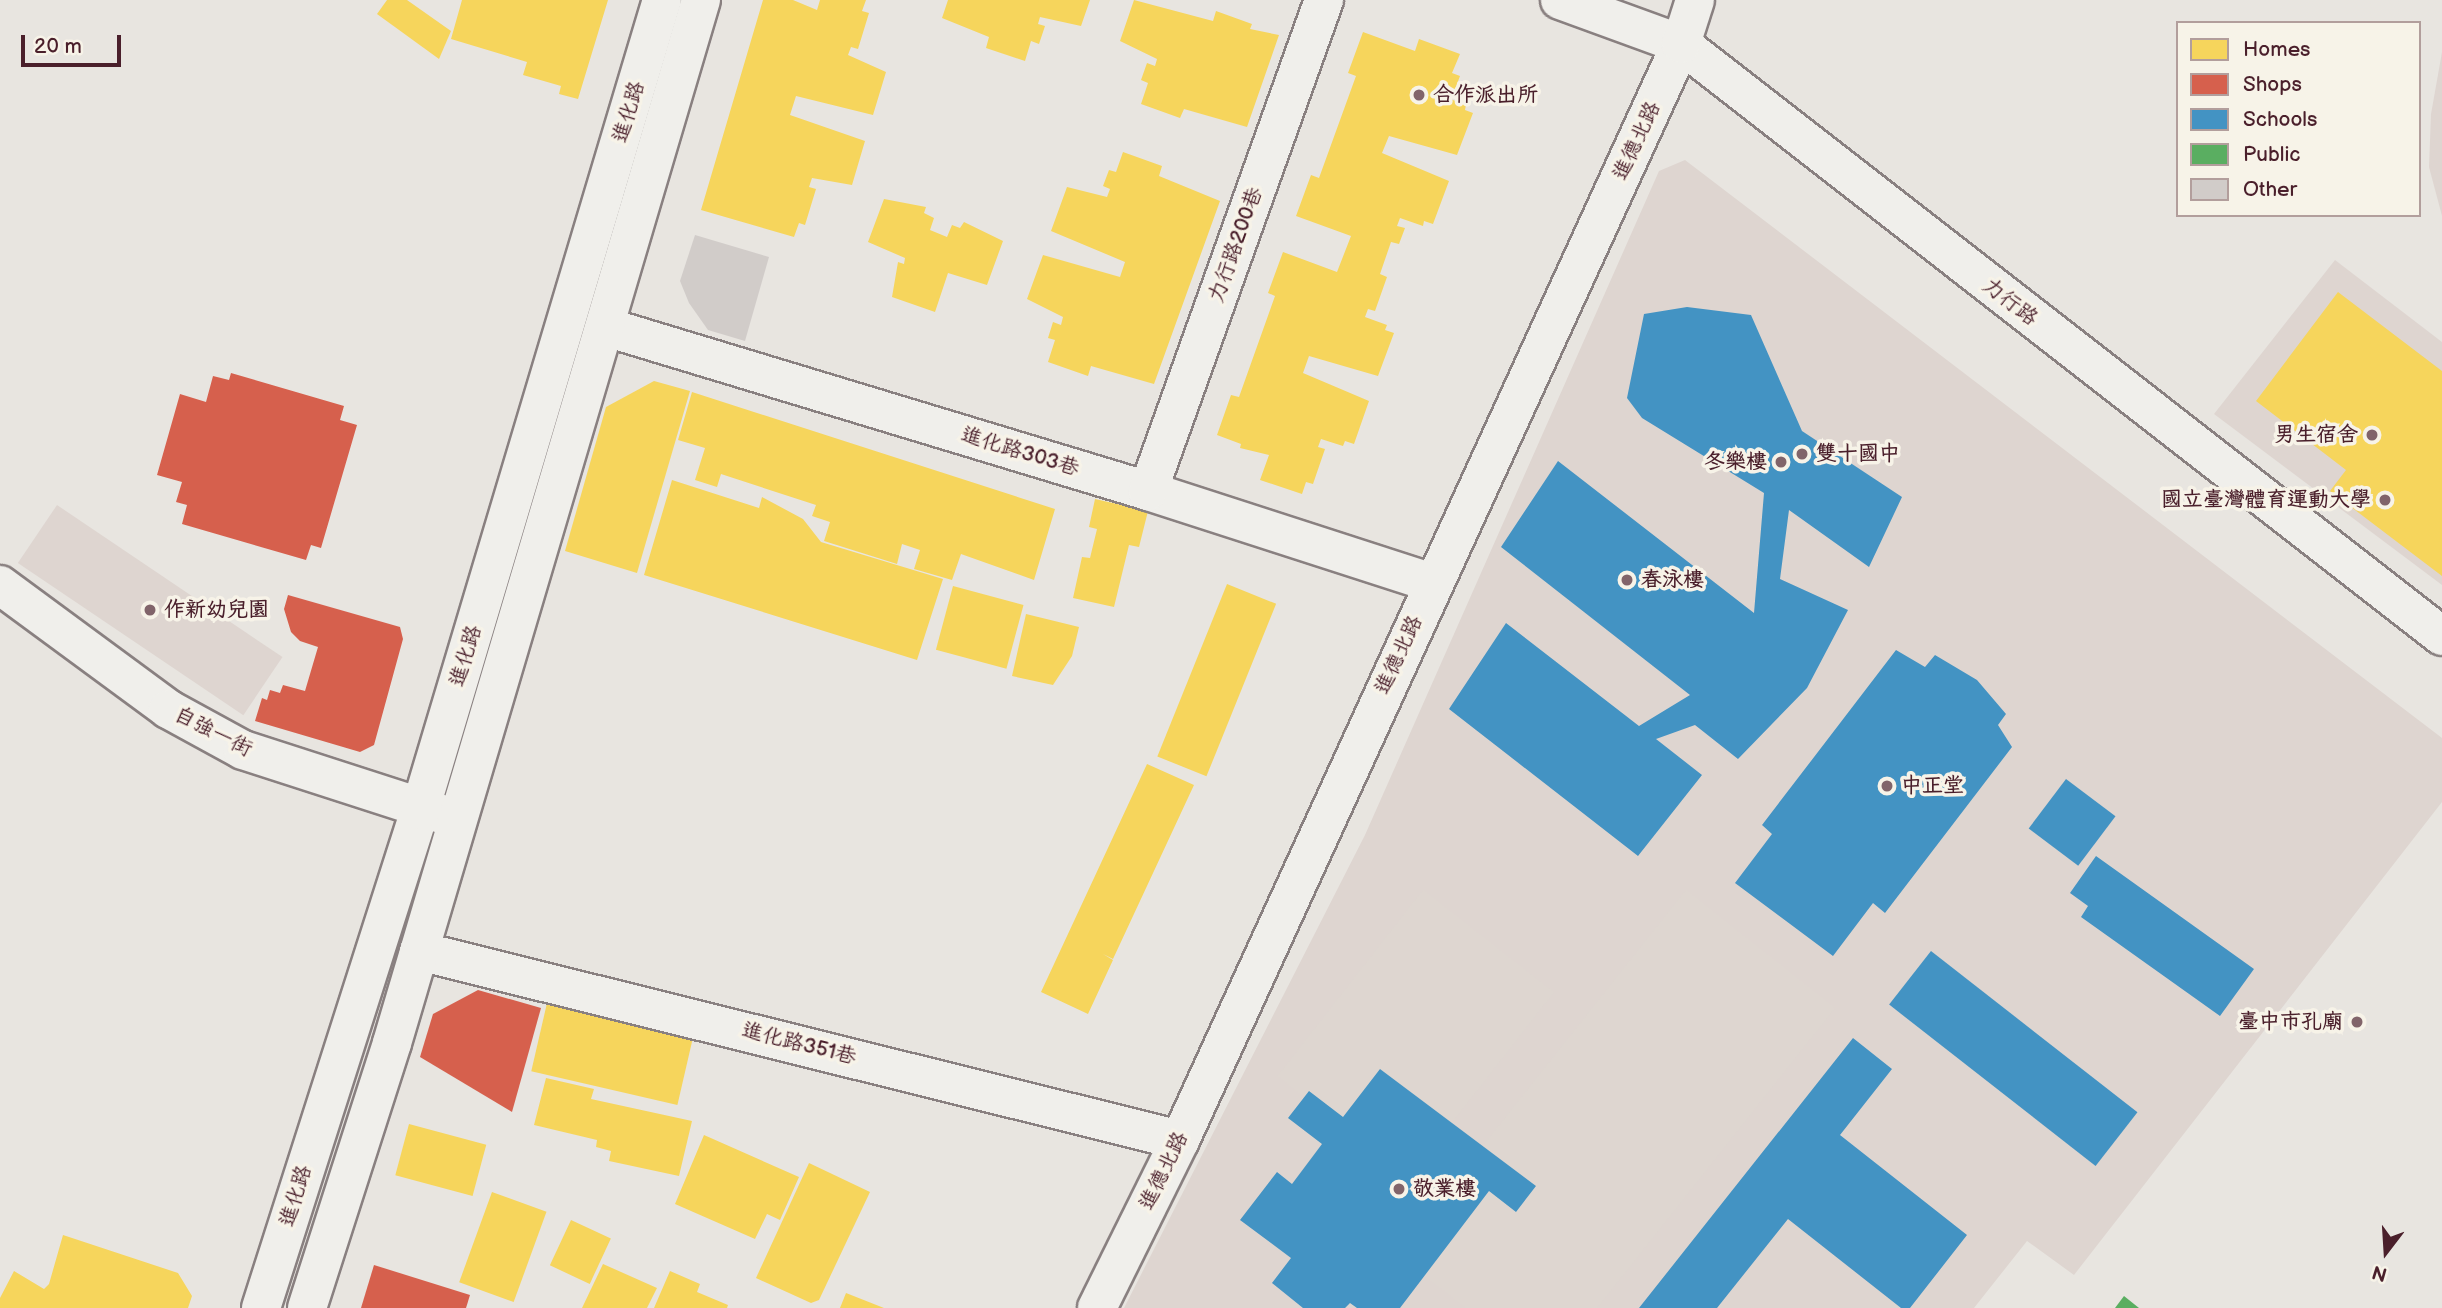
<!DOCTYPE html>
<html>
<head>
<meta charset="utf-8">
<style>
	body { margin:0 }
	#map { position:relative; width:2442px; height:1308px; overflow:hidden; background:#e8e5e0; font-family:"Balsamiq Sans","LXGW WenKai TC",sans-serif }
	div>[style] { position:absolute }
	.built>* { inset:0; background:#ded5d0; transform-origin:0 0 }
	.green>* { inset:0; background:#ded6d0; transform-origin:0 0 }
	.homes>* { inset:0; background:#f6d55c; transform-origin:0 0 }
	.shops>* { inset:0; background:#d6604d }
	.schools>* { inset:0; background:#4393c3; transform-origin:0 0 }
	.public>* { inset:0; background:#5aae61 }
	.building>* { inset:0; background:#d1ccc9 }
	.roads { filter:drop-shadow(2px 0 #898080) drop-shadow(-2px 0 #898080) drop-shadow(0 2px #898080) drop-shadow(0 -2px #898080) }
	.minor>* { height:38px; margin:-19px; padding:0 19px; transform-origin:19px; border-radius:19px; background:#f0efeb }
	.major>* { height:38px; margin:-19px; padding:0 19px; transform-origin:19px; border-radius:19px; background:#f0efeb }
	.dots>* { width:19px; height:19px; translate:-50% -50%; box-sizing:border-box; border:4px solid #f7f3e8; border-radius:50% }
	span { translate:-50% -50%; white-space:nowrap; text-align:center; line-height:1.15; -webkit-text-stroke:7px #f7f3e8; paint-order:stroke }
	.poi-label { font-size:21px; color:#4a1f2b; font-weight:700 }
	.left { translate:0 -50%; text-align:left }
	.right { translate:-100% -50%; text-align:right }
	.street-label { font-size:21px; color:#4a1f2b }
	.legend { position:absolute; left:2176px; top:21px; width:245px; height:196px; box-sizing:border-box; background:#f7f3e8; border:2px solid #b29e9c; margin:0; padding:9px 12px; list-style:none; font-size:21px; color:#4a1f2b }
	.legend li { display:flex; align-items:center; gap:14px; height:35px }
	.legend b { width:35px; border:2px solid #b29e9c }
	.north { position:absolute; left:2351px; top:1217px; width:70px; height:70px; -webkit-text-stroke:5px #f7f3e8; paint-order:stroke; rotate:197deg; font-size:19px; font-weight:700; line-height:28px; text-align:center; color:#4a1f2b }
	.north::after { content:''; display:block; margin:auto; width:24px; height:32px; background:#4a1f2b; clip-path:polygon(50% 0,100% 100%,50% 72%,0 100%) }
	.scale { position:absolute; left:21px; top:35px; width:100px; height:32px; box-sizing:border-box; border:4px solid #4a1f2b; border-top:0; padding-left:9px; font-size:21px; line-height:24px; white-space:nowrap; color:#4a1f2b; -webkit-text-stroke:5px #f7f3e8; paint-order:stroke }
</style>
</head>
<body>
<div id="map">
	<div class="built">
		<i style="clip-path:polygon(2442px 52px,2442px 216px,2429px 167px,2431px 114px)"></i>
		<i style="clip-path:polygon(1685px 160px,2442px 738px,2442px 802px,2074px 1275px,2027px 1241px,1974px 1308px,1124px 1308px,1365px 835px,1659px 171px)"></i>
		<i style="clip-path:polygon(2335px 260px,2442px 342px,2442px 585px,2214px 414px)"></i>
		<i style="left:57px;top:505px;width:272px;height:70px;rotate:34deg"></i>
	</div>
	<div class="green">
		<i style="left:1423px;top:890px;width:166px;height:236px;rotate:38deg"></i>
		<i style="clip-path:polygon(1686px 890px,1835px 1008px,1597px 1308px,1466px 1308px,1397px 1254px)"></i>
	</div>
	<div class="homes">
		<i style="clip-path:polygon(387px 0,407px 0,451px 31px,439px 59px,377px 14px)"></i>
		<i style="clip-path:polygon(462px 0,608px 0,578px 99px,559px 94px,561px 86px,523px 75px,527px 62px,451px 39px)"></i>
		<i style="clip-path:polygon(763px 0,793px 0,817px 10px,820px 0,866px 0,862px 11px,869px 13px,858px 49px,851px 47px,848px 55px,886px 72px,873px 115px,796px 96px,790px 115px,865px 141px,852px 185px,812px 178px,809px 187px,816px 189px,805px 225px,799px 223px,794px 237px,701px 210px)"></i>
		<i style="clip-path:polygon(948px 0,1090px 0,1081px 26px,1040px 17px,1038px 24px,1045px 26px,1039px 44px,1031px 41px,1025px 61px,986px 48px,989px 37px,942px 18px)"></i>
		<i style="clip-path:polygon(1134px 0,1213px 21px,1216px 11px,1252px 24px,1250px 29px,1279px 35px,1247px 127px,1184px 109px,1180px 118px,1141px 104px,1148px 83px,1141px 80px,1147px 63px,1155px 66px,1157px 59px,1120px 41px)"></i>
		<i style="clip-path:polygon(1363px 32px,1415px 51px,1419px 39px,1460px 54px,1452px 73px,1460px 76px,1454px 92px,1448px 89px,1445px 97px,1466px 105px,1465px 110px,1473px 113px,1457px 155px,1389px 136px,1382px 153px,1449px 181px,1433px 224px,1424px 221px,1423px 226px,1400px 218px,1397px 226px,1405px 228px,1399px 244px,1391px 242px,1380px 274px,1387px 277px,1375px 311px,1368px 309px,1365px 317px,1387px 325px,1385px 330px,1394px 333px,1378px 376px,1309px 356px,1303px 373px,1369px 401px,1354px 444px,1345px 441px,1343px 446px,1321px 439px,1318px 447px,1325px 449px,1313px 484px,1306px 482px,1302px 494px,1260px 480px,1269px 455px,1240px 448px,1241px 444px,1217px 435px,1231px 395px,1239px 397px,1275px 296px,1268px 293px,1283px 252px,1337px 272px,1351px 236px,1296px 216px,1311px 175px,1319px 178px,1356px 76px,1348px 73px)"></i>
		<i style="clip-path:polygon(1123px 152px,1162px 166px,1159px 176px,1220px 201px,1154px 384px,1091px 366px,1088px 376px,1048px 362px,1055px 340px,1048px 338px,1053px 322px,1061px 325px,1063px 317px,1027px 299px,1043px 255px,1120px 277px,1125px 262px,1051px 231px,1067px 187px,1107px 197px,1110px 189px,1103px 186px,1109px 170px,1116px 172px)"></i>
		<i style="clip-path:polygon(884px 199px,926px 207px,924px 213px,934px 218px,930px 230px,947px 237px,952px 225px,960px 228px,964px 222px,1003px 241px,987px 285px,948px 273px,935px 312px,892px 297px,898px 262px,904px 264px,905px 258px,868px 242px)"></i>
		<i style="clip-path:polygon(2338px 292px,2442px 371px,2442px 576px,2330px 491px,2346px 470px,2256px 401px)"></i>
		<i style="clip-path:polygon(654px 381px,690px 391px,637px 573px,565px 551px,606px 407px)"></i>
		<i style="clip-path:polygon(692px 392px,1055px 509px,1034px 580px,961px 554px,952px 580px,914px 569px,920px 550px,902px 544px,897px 564px,824px 541px,830px 522px,812px 516px,816px 505px,721px 474px,717px 487px,695px 480px,705px 448px,678px 440px)"></i>
		<i style="clip-path:polygon(672px 480px,759px 508px,762px 497px,803px 519px,821px 542px,943px 579px,917px 660px,644px 575px)"></i>
		<i style="clip-path:polygon(1095px 499px,1148px 511px,1139px 547px,1129px 545px,1114px 607px,1073px 598px,1082px 557px,1090px 558px,1097px 529px,1089px 527px)"></i>
		<i style="left:1227px;top:584px;width:53px;height:186px;rotate:22deg"></i>
		<i style="left:953px;top:586px;width:73px;height:66px;rotate:15deg"></i>
		<i style="clip-path:polygon(1026px 614px,1079px 627px,1072px 656px,1053px 685px,1012px 676px)"></i>
		<i style="clip-path:polygon(1147px 764px,1194px 785px,1113px 959px,1103px 954px,1113px 960px,1088px 1014px,1041px 992px)"></i>
		<i style="left:547px;top:1003px;width:150px;height:70px;rotate:13deg"></i>
		<i style="clip-path:polygon(546px 1078px,594px 1089px,591px 1099px,692px 1121px,679px 1176px,609px 1161px,611px 1151px,596px 1147px,597px 1140px,534px 1125px)"></i>
		<i style="left:409px;top:1124px;width:80px;height:53px;rotate:15deg"></i>
		<i style="clip-path:polygon(704px 1135px,799px 1177px,780px 1220px,767px 1214px,755px 1239px,675px 1204px)"></i>
		<i style="clip-path:polygon(809px 1163px,870px 1192px,819px 1300px,811px 1303px,756px 1278px)"></i>
		<i style="left:492px;top:1192px;width:58px;height:96px;rotate:20deg"></i>
		<i style="left:571px;top:1220px;width:44px;height:50px;rotate:25deg"></i>
		<i style="clip-path:polygon(63px 1235px,178px 1273px,192px 1296px,188px 1308px,0 1308px,0 1298px,14px 1271px,44px 1289px,49px 1284px)"></i>
		<i style="clip-path:polygon(603px 1264px,657px 1288px,647px 1308px,582px 1308px)"></i>
		<i style="clip-path:polygon(670px 1271px,700px 1284px,697px 1292px,728px 1305px,727px 1308px,654px 1308px)"></i>
		<i style="clip-path:polygon(846px 1293px,884px 1308px,840px 1308px)"></i>
	</div>
	<div class="shops">
		<i style="clip-path:polygon(231px 373px,344px 406px,340px 420px,357px 425px,321px 548px,311px 545px,306px 560px,182px 524px,187px 505px,176px 502px,182px 482px,157px 475px,180px 394px,206px 402px,213px 376px,229px 380px)"></i>
		<i style="clip-path:polygon(288px 595px,400px 627px,403px 639px,374px 745px,360px 752px,255px 721px,262px 698px,267px 700px,270px 690px,280px 693px,283px 685px,305px 691px,318px 647px,300px 641px,291px 632px,284px 609px)"></i>
		<i style="clip-path:polygon(478px 990px,541px 1008px,512px 1112px,420px 1057px,433px 1014px)"></i>
		<i style="clip-path:polygon(374px 1265px,470px 1295px,466px 1308px,361px 1308px)"></i>
	</div>
	<div class="schools">
		<i style="clip-path:polygon(1687px 307px,1751px 315px,1802px 431px,1902px 497px,1869px 567px,1789px 510px,1780px 579px,1848px 610px,1807px 688px,1738px 759px,1695px 725px,1656px 739px,1702px 775px,1638px 856px,1449px 709px,1506px 623px,1639px 726px,1690px 695px,1501px 547px,1558px 461px,1754px 613px,1764px 493px,1642px 418px,1627px 398px,1644px 314px)"></i>
		<i style="clip-path:polygon(1896px 650px,1925px 667px,1935px 655px,1977px 680px,2006px 714px,1998px 725px,2012px 747px,1885px 913px,1873px 903px,1833px 956px,1735px 883px,1772px 834px,1762px 825px)"></i>
		<i style="left:2066px;top:779px;width:62px;height:62px;rotate:37deg"></i>
		<i style="clip-path:polygon(2096px 856px,2254px 969px,2220px 1016px,2081px 917px,2088px 906px,2070px 893px)"></i>
		<i style="left:1931px;top:951px;width:262px;height:68px;rotate:38deg"></i>
		<i style="clip-path:polygon(1853px 1038px,1892px 1069px,1840px 1135px,1967px 1235px,1910px 1308px,1901px 1308px,1788px 1219px,1717px 1308px,1639px 1308px)"></i>
		<i style="clip-path:polygon(1380px 1069px,1536px 1186px,1516px 1212px,1489px 1191px,1400px 1308px,1357px 1308px,1350px 1303px,1345px 1308px,1303px 1308px,1272px 1283px,1291px 1258px,1240px 1220px,1277px 1172px,1292px 1184px,1322px 1144px,1288px 1118px,1309px 1091px,1343px 1117px)"></i>
	</div>
	<div class="public">
		<i style="clip-path:polygon(2124px 1296px,2139px 1308px,2115px 1308px)"></i>
	</div>
	<div class="building">
		<i style="clip-path:polygon(695px 235px,769px 257px,745px 341px,708px 330px,689px 303px,680px 281px)"></i>
	</div>
	<div class="roads">
		<div class="minor">
			<i style="left:1560px;top:0;width:129px;rotate:20deg"></i>
			<i style="left:1681px;top:44px;width:964px;rotate:37.88deg"></i>
			<i style="left:606px;top:327px;width:566px;rotate:16.83deg"></i>
			<i style="left:1148px;top:491px;width:299px;rotate:17.9deg"></i>
			<i style="left:1148px;top:491px;width:522px;rotate:-70.28deg"></i>
			<i style="left:0;top:585px;width:209px;rotate:36.4deg"></i>
			<i style="left:168px;top:709px;width:85px;rotate:28.7deg"></i>
			<i style="left:243px;top:750px;width:224px;rotate:17.9deg"></i>
			<i style="left:419px;top:951px;width:784px;rotate:13.95deg"></i>
			<i style="left:1097px;top:1308px;width:187px;rotate:-63.7deg"></i>
			<i style="left:1180px;top:1140px;width:1205px;rotate:-65.43deg"></i>
			<i style="left:1681px;top:44px;width:46px;rotate:-72.3deg"></i>
		</div>
		<div class="major">
			<i style="left:261px;top:1308px;width:523px;rotate:-72.29deg"></i>
			<i style="left:420px;top:810px;width:845px;rotate:-73.37deg"></i>
			<i style="left:307px;top:1308px;width:278px;rotate:-72.2deg"></i>
			<i style="left:392px;top:1043px;width:1088px;rotate:-73.5deg"></i>
		</div>
	</div>
	<div class="dots">
		<i style="left:1419px;top:95px;background:#81646a"></i>
		<i style="left:2372px;top:435px;background:#81646a"></i>
		<i style="left:1802px;top:454px;background:#81646a"></i>
		<i style="left:1781px;top:462px;background:#81646a"></i>
		<i style="left:2385px;top:500px;background:#81646a"></i>
		<i style="left:1627px;top:580px;background:#81646a"></i>
		<i style="left:150px;top:610px;background:#81646a"></i>
		<i style="left:1887px;top:786px;background:#81646a"></i>
		<i style="left:2357px;top:1022px;background:#81646a"></i>
		<i style="left:1399px;top:1189px;background:#81646a"></i>
	</div>
	<div class="poi-label">
		<span class="left" style="left:1433px;top:95px">合作派出所</span>
		<span class="right" style="left:2358px;top:435px">男生宿舍</span>
		<span class="left" style="left:1816px;top:454px">雙十國中</span>
		<span class="right" style="left:1767px;top:462px">冬樂樓</span>
		<span class="right" style="left:2371px;top:500px">國立臺灣體育運動大學</span>
		<span class="left" style="left:1641px;top:580px">春泳樓</span>
		<span class="left" style="left:164px;top:610px">作新幼兒園</span>
		<span class="left" style="left:1901px;top:786px">中正堂</span>
		<span class="right" style="left:2343px;top:1022px">臺中市孔廟</span>
		<span class="left" style="left:1413px;top:1189px">敬業樓</span>
	</div>
	<div class="street-label">
		<span style="left:629px;top:112px;rotate:-73deg">進化路</span>
		<span style="left:1637px;top:141px;rotate:-65deg">進德北路</span>
		<span style="left:1236px;top:245px;rotate:-70deg">力行路200巷</span>
		<span style="left:2010px;top:302px;rotate:38deg">力行路</span>
		<span style="left:1020px;top:452px;rotate:17deg">進化路303巷</span>
		<span style="left:1399px;top:655px;rotate:-65deg">進德北路</span>
		<span style="left:466px;top:656px;rotate:-73deg">進化路</span>
		<span style="left:213px;top:732px;rotate:27deg">自強一街</span>
		<span style="left:799px;top:1044px;rotate:14deg">進化路351巷</span>
		<span style="left:1164px;top:1171px;rotate:-64deg">進德北路</span>
		<span style="left:296px;top:1196px;rotate:-73deg">進化路</span>
	</div>
	<ul class="legend">
	<li><b style="height:19px;background:#f6d55c"></b>Homes</li>
	<li><b style="height:19px;background:#d6604d"></b>Shops</li>
	<li><b style="height:19px;background:#4393c3"></b>Schools</li>
	<li><b style="height:19px;background:#5aae61"></b>Public</li>
	<li><b style="height:19px;background:#d1ccc9"></b>Other</li>
	</ul>
	<div class="north">N</div>
	<div class="scale">20 m</div>
</div>
</body>
</html>
